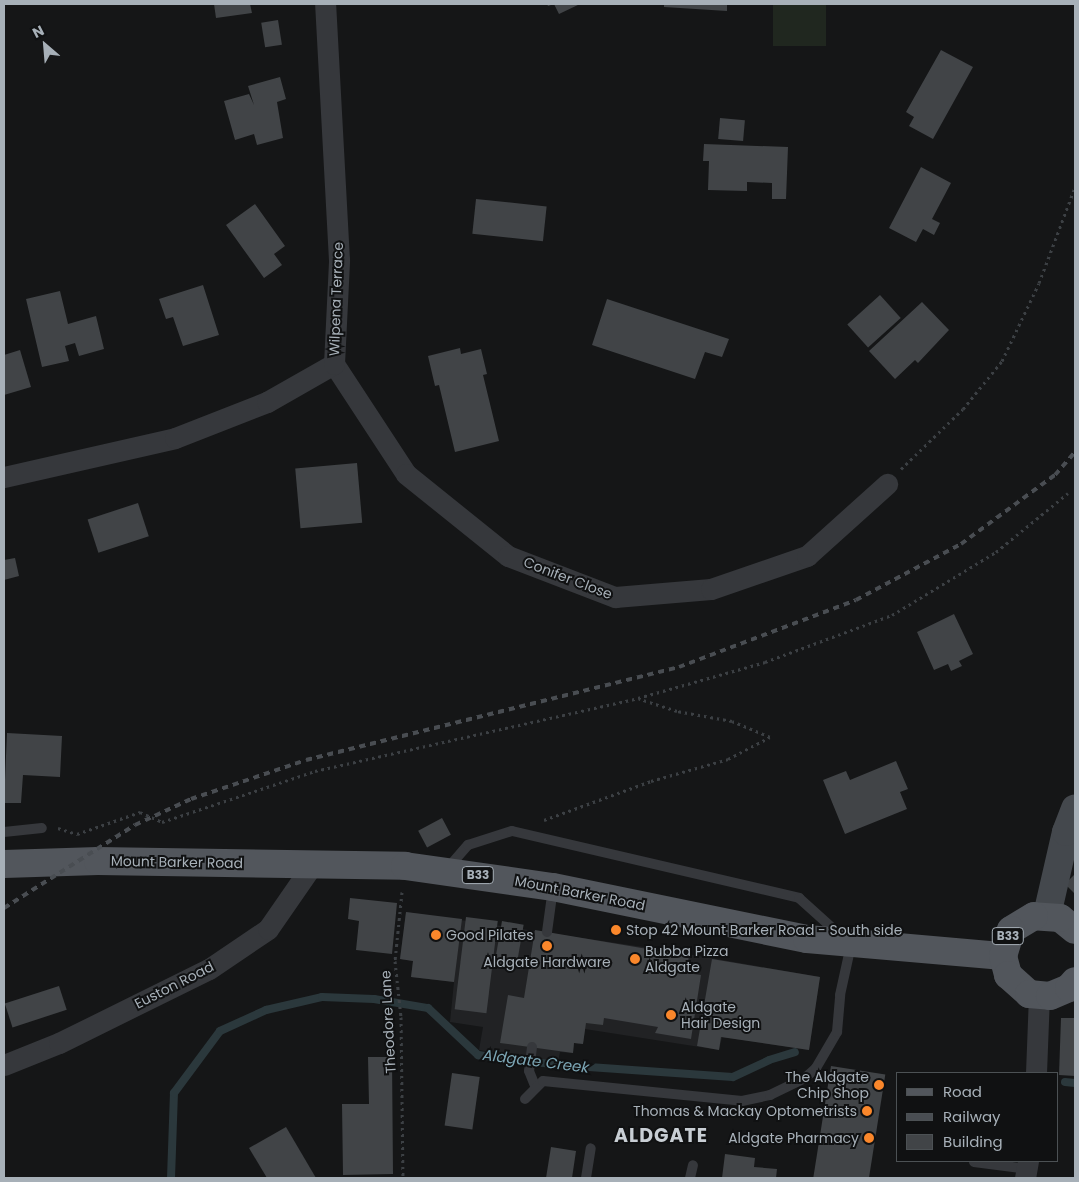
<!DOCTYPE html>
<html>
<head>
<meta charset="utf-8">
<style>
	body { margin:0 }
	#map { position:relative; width:1079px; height:1182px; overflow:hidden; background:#151617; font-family:Poppins,sans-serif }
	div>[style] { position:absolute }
	.built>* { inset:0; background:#212224 }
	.green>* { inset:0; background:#20271f; transform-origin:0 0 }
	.stream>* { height:8px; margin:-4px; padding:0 4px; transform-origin:4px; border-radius:4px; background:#2b383c }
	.building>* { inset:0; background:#414447; transform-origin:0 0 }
	.path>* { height:3px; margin-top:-1.5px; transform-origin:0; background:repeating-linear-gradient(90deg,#3c4044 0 2.5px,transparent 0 6.5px) }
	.service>* { height:10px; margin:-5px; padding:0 5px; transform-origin:5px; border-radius:5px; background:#36383c }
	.minor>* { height:21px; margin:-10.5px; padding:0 10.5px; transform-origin:10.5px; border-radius:10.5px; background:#36383c }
	.secondary>* { height:28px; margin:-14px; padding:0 14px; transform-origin:14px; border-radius:14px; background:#44484d }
	.primary>* { height:28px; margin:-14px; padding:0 14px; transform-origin:14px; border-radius:14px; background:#52565c }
	.rail>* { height:4px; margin-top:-2px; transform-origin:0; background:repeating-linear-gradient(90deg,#494d52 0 6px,transparent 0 11px) }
	.dots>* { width:14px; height:14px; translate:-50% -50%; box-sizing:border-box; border:2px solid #101112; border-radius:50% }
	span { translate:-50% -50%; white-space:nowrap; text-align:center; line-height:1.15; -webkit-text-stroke:4px #101112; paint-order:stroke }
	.shield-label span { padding:1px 4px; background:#101112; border:1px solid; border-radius:4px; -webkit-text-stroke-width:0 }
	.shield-label { font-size:12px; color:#a7b0b8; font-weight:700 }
	.street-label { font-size:14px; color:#a7b0b8 }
	.poi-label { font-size:14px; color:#a7b0b8 }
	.left { translate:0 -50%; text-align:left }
	.right { translate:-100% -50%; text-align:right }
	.water-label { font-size:15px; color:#7ca6b5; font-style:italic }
	.district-label { font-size:19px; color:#c8ced4; font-weight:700; letter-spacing:1px }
	.frame { position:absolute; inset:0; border:5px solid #a7b0b8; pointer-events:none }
	.legend { position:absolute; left:896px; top:1072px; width:162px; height:90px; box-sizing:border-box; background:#101112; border:1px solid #4c5154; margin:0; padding:6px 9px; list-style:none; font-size:15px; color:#a7b0b8 }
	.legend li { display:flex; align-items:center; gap:10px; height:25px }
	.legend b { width:25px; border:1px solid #4c5154 }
	.north { position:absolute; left:20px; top:20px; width:50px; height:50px; -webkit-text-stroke:4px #101112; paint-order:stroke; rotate:333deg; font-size:14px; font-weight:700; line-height:20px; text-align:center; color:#a7b0b8 }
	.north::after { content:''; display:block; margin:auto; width:18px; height:22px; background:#a7b0b8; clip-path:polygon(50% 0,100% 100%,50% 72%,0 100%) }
</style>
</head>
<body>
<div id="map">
	<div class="built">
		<i style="clip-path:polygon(406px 912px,670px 951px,820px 977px,809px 1050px,722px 1037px,719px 1050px,585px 1029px,583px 1044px,574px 1043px,573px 1053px,560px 1052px,558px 1062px,479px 1050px,483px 1027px,450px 1022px,454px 982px,411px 977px,413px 961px,400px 959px)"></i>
	</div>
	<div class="green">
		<i style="left:773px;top:4px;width:53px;height:42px"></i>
	</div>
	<div class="stream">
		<i style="left:1065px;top:1082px;width:10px;rotate:6deg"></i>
		<i style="left:171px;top:1178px;width:85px;rotate:-88deg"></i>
		<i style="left:174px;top:1093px;width:77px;rotate:-53.4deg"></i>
		<i style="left:220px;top:1031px;width:51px;rotate:-24.5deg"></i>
		<i style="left:266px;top:1010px;width:57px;rotate:-13.1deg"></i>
		<i style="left:322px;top:997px;width:52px;rotate:2.2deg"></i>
		<i style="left:374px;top:999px;width:55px;rotate:9.5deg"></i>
		<i style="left:428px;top:1008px;width:69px;rotate:43.2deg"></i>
		<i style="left:478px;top:1055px;width:83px;rotate:7deg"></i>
		<i style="left:560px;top:1065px;width:173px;rotate:4deg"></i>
		<i style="left:733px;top:1077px;width:40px;rotate:-25deg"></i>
		<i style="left:769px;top:1060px;width:27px;rotate:-17deg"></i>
	</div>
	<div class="building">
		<i style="clip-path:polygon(214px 4px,250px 4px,252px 13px,216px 18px)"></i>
		<i style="clip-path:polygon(547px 4px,580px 4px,559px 14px,554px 4px,548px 6px)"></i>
		<i style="clip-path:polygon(664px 4px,727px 4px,727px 11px,664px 7px)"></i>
		<i style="left:278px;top:20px;width:25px;height:17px;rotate:81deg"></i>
		<i style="clip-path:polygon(941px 50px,973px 67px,933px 139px,909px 126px,914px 117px,906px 112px)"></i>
		<i style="clip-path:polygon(280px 77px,286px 99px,277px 102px,283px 138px,257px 145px,254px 134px,235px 140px,224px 101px,249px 94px,254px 105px,248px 86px)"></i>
		<i style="left:720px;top:118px;width:25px;height:21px;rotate:5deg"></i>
		<i style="clip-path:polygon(704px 144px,788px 147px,786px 199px,772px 199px,772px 183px,747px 182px,747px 191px,708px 190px,709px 161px,703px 161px)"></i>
		<i style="clip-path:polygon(921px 167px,951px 183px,932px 219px,940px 223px,934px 235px,923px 229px,916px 242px,889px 228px)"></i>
		<i style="left:476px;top:199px;width:71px;height:35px;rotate:6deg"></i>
		<i style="clip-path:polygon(255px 204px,285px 246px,274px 254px,282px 265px,264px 278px,226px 225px)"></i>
		<i style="clip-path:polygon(203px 285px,219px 335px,183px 346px,173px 317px,166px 319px,159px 299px)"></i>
		<i style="clip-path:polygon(60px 291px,68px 324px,96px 316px,104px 349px,79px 356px,75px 343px,65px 346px,69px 361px,42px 367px,26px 299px)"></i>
		<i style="left:880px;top:295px;width:31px;height:44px;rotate:48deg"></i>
		<i style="clip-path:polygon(607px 299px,729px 339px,722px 357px,705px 352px,695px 379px,592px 345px)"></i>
		<i style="clip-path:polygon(922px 302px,949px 330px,918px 363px,915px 360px,895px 379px,869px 351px)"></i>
		<i style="clip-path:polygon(460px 348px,461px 354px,481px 349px,487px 374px,483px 375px,499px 441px,455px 452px,439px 385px,435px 386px,428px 356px)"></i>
		<i style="clip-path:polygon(20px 350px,31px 387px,4px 395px,4px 355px)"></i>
		<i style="left:357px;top:463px;width:60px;height:62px;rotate:85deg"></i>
		<i style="left:138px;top:503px;width:35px;height:53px;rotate:72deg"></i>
		<i style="clip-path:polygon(15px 558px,19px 576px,4px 580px,4px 560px)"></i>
		<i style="clip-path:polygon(954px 614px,973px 654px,959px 661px,962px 666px,951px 671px,948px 664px,934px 670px,917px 632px)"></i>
		<i style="clip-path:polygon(7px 733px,62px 736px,60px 777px,23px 775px,21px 803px,4px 803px)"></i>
		<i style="clip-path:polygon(896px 761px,908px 789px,900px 792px,907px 809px,845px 834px,823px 780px,846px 771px,850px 780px)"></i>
		<i style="left:442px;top:818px;width:19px;height:27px;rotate:62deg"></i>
		<i style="clip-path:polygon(1075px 874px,1075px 894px,1065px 884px)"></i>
		<i style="clip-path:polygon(350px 898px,397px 903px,392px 954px,356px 950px,359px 921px,348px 919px)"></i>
		<i style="clip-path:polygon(406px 912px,462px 919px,454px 982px,411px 977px,413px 961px,400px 959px)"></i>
		<i style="left:466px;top:917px;width:32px;height:93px;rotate:7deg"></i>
		<i style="left:502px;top:921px;width:22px;height:43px;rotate:10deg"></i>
		<i style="clip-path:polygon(535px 930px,689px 956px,686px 973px,701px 975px,691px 1039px,655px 1033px,658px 1027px,604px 1018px,603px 1025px,586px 1023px,583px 1044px,574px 1043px,573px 1053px,500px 1043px,508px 995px,524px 998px)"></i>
		<i style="clip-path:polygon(712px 959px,820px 977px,809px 1050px,721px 1037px,719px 1050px,697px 1046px)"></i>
		<i style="left:59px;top:986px;width:25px;height:57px;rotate:72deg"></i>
		<i style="clip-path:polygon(1061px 1018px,1075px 1018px,1075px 1076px,1059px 1075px)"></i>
		<i style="clip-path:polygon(368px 1057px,392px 1057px,393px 1174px,343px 1175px,342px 1104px,369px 1104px)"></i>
		<i style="left:831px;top:1066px;width:55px;height:114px;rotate:9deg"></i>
		<i style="left:452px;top:1073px;width:28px;height:53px;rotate:8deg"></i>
		<i style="clip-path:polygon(286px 1127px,316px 1178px,267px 1178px,249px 1148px)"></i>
		<i style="clip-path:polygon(551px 1147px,576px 1151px,572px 1178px,546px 1178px)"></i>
		<i style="clip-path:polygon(725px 1154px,755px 1158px,754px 1167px,777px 1169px,776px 1178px,722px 1178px)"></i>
	</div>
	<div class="path">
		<i style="left:901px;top:469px;width:86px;rotate:-44.1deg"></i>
		<i style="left:963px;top:409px;width:62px;rotate:-50.9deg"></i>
		<i style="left:1002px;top:361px;width:86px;rotate:-64.6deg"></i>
		<i style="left:1039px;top:283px;width:103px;rotate:-69.4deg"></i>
		<i style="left:544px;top:820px;width:114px;rotate:-20deg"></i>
		<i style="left:651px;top:781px;width:80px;rotate:-15.9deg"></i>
		<i style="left:728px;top:759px;width:47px;rotate:-27.6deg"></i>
		<i style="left:770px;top:737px;width:41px;rotate:-157.2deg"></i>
		<i style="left:732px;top:721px;width:56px;rotate:-169.7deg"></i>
		<i style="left:677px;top:711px;width:40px;rotate:-162deg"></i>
		<i style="left:58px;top:828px;width:20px;rotate:18deg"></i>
		<i style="left:77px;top:834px;width:67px;rotate:-19.2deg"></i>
		<i style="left:140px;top:812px;width:24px;rotate:24deg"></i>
		<i style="left:162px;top:822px;width:161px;rotate:-18.4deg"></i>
		<i style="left:315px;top:771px;width:331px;rotate:-12.7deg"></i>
		<i style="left:638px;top:698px;width:132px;rotate:-15.8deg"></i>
		<i style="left:765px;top:662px;width:135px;rotate:-20.3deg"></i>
		<i style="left:892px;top:615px;width:122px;rotate:-31.2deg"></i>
		<i style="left:996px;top:552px;width:93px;rotate:-39.3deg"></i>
		<i style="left:402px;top:892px;width:69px;rotate:95.8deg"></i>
		<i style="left:395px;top:961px;width:56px;rotate:83.9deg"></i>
		<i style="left:401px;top:1017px;width:161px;rotate:89.3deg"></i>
	</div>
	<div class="service">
		<i style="left:4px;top:832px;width:38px;rotate:-6deg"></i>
		<i style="left:447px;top:869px;width:32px;rotate:-49deg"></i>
		<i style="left:468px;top:845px;width:46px;rotate:-17.7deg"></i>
		<i style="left:512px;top:831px;width:295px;rotate:13.1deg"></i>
		<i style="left:799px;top:898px;width:54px;rotate:42deg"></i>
		<i style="left:547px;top:932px;width:44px;rotate:-82.2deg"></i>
		<i style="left:532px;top:1047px;width:24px;rotate:97deg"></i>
		<i style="left:529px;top:1071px;width:18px;rotate:68deg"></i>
		<i style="left:525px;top:1099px;width:25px;rotate:-45deg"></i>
		<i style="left:543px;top:1081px;width:200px;rotate:5.7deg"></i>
		<i style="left:742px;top:1101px;width:29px;rotate:-12deg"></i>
		<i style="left:770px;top:1095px;width:39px;rotate:-26deg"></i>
		<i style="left:805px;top:1078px;width:15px;rotate:-42deg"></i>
		<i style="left:816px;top:1068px;width:42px;rotate:-59.7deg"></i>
		<i style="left:837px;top:1032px;width:37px;rotate:-85deg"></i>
		<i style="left:840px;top:995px;width:51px;rotate:-77.6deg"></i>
		<i style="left:974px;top:1162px;width:53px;rotate:7.5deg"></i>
		<i style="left:586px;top:1178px;width:30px;rotate:-81deg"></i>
		<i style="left:690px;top:1178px;width:13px;rotate:-77deg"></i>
	</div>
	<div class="minor">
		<i style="left:334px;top:364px;width:131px;rotate:56.8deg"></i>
		<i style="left:406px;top:474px;width:131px;rotate:38.8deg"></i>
		<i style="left:508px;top:556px;width:115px;rotate:21deg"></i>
		<i style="left:615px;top:597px;width:96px;rotate:-4.8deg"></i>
		<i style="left:711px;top:589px;width:102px;rotate:-19deg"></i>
		<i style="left:807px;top:556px;width:108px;rotate:-42deg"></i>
		<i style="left:4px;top:477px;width:175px;rotate:-12.8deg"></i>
		<i style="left:175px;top:438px;width:99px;rotate:-21.4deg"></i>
		<i style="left:267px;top:402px;width:77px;rotate:-29.6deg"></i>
		<i style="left:334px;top:364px;width:104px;rotate:-87.2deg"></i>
		<i style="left:339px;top:260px;width:256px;rotate:-93.1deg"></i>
		<i style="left:4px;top:1065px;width:59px;rotate:-21.8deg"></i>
		<i style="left:59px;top:1043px;width:167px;rotate:-26.3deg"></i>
		<i style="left:209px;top:969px;width:71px;rotate:-34.1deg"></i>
		<i style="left:268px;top:929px;width:79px;rotate:-55.3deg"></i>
		<i style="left:1036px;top:1073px;width:77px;rotate:-87.8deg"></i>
		<i style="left:1025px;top:1178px;width:17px;rotate:-80deg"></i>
	</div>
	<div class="secondary">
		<i style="left:1047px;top:915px;width:85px;rotate:-77.1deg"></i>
		<i style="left:1066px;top:832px;width:25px;rotate:-69deg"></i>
	</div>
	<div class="primary">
		<i style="left:4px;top:864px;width:94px;rotate:-1.8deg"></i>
		<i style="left:98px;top:861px;width:307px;rotate:0.9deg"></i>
		<i style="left:405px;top:866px;width:149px;rotate:8.1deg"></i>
		<i style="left:553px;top:887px;width:259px;rotate:11.6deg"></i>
		<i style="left:807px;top:939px;width:197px;rotate:5deg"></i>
		<i style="left:1075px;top:930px;width:19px;rotate:-141deg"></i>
		<i style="left:1060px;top:918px;width:26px;rotate:-176deg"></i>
		<i style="left:1034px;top:916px;width:27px;rotate:149deg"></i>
		<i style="left:1011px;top:930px;width:27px;rotate:107deg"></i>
		<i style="left:1003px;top:956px;width:20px;rotate:75deg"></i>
		<i style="left:1008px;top:975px;width:28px;rotate:42deg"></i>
		<i style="left:1029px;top:994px;width:21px;rotate:5deg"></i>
		<i style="left:1050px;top:996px;width:21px;rotate:-23deg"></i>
		<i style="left:1069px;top:988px;width:9px;rotate:-49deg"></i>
	</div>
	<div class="rail">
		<i style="left:4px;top:908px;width:155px;rotate:-32.4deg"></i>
		<i style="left:135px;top:825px;width:62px;rotate:-24.9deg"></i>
		<i style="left:191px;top:799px;width:121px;rotate:-18.7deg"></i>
		<i style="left:306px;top:760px;width:384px;rotate:-14deg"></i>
		<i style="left:679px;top:667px;width:189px;rotate:-20.7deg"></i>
		<i style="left:856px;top:600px;width:119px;rotate:-28.1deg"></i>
		<i style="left:961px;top:544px;width:117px;rotate:-36.3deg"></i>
		<i style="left:1055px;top:475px;width:30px;rotate:-49deg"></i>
	</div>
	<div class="dots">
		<i style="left:616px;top:930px;background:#fa872b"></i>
		<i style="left:436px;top:935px;background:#fa872b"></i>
		<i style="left:547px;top:946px;background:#fa872b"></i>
		<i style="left:635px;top:959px;background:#fa872b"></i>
		<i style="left:671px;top:1015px;background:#fa872b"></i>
		<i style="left:879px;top:1085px;background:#fa872b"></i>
		<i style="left:867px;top:1111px;background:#fa872b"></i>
		<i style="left:869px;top:1138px;background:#fa872b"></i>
	</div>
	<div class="shield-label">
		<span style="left:478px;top:875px">B33</span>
		<span style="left:1008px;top:936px">B33</span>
	</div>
	<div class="street-label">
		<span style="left:336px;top:299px;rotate:-88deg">Wilpena Terrace</span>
		<span style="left:568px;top:578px;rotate:21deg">Conifer Close</span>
		<span style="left:177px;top:862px;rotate:1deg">Mount Barker Road</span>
		<span style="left:580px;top:893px;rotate:11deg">Mount Barker Road</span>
		<span style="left:174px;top:985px;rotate:-27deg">Euston Road</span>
		<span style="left:388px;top:1022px;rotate:-93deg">Theodore Lane</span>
	</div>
	<div class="poi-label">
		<span class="left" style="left:626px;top:930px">Stop 42 Mount Barker Road - South side</span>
		<span class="left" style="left:446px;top:935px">Good Pilates</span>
		<span class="left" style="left:645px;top:959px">Bubba Pizza<br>Aldgate</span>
		<span style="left:547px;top:962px">Aldgate Hardware</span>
		<span class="left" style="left:681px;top:1015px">Aldgate<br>Hair Design</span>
		<span class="right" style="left:869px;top:1085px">The Aldgate<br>Chip Shop</span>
		<span class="right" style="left:857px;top:1111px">Thomas &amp; Mackay Optometrists</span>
		<span class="right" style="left:859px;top:1138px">Aldgate Pharmacy</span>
	</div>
	<div class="water-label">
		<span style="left:536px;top:1061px;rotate:7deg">Aldgate Creek</span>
	</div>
	<div class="district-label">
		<span style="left:661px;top:1136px">ALDGATE</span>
	</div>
	<div class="frame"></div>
	<ul class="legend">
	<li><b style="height:6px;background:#52565c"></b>Road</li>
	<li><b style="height:6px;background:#494d52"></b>Railway</li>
	<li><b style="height:14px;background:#414447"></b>Building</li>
	</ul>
	<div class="north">N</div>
</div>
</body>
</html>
